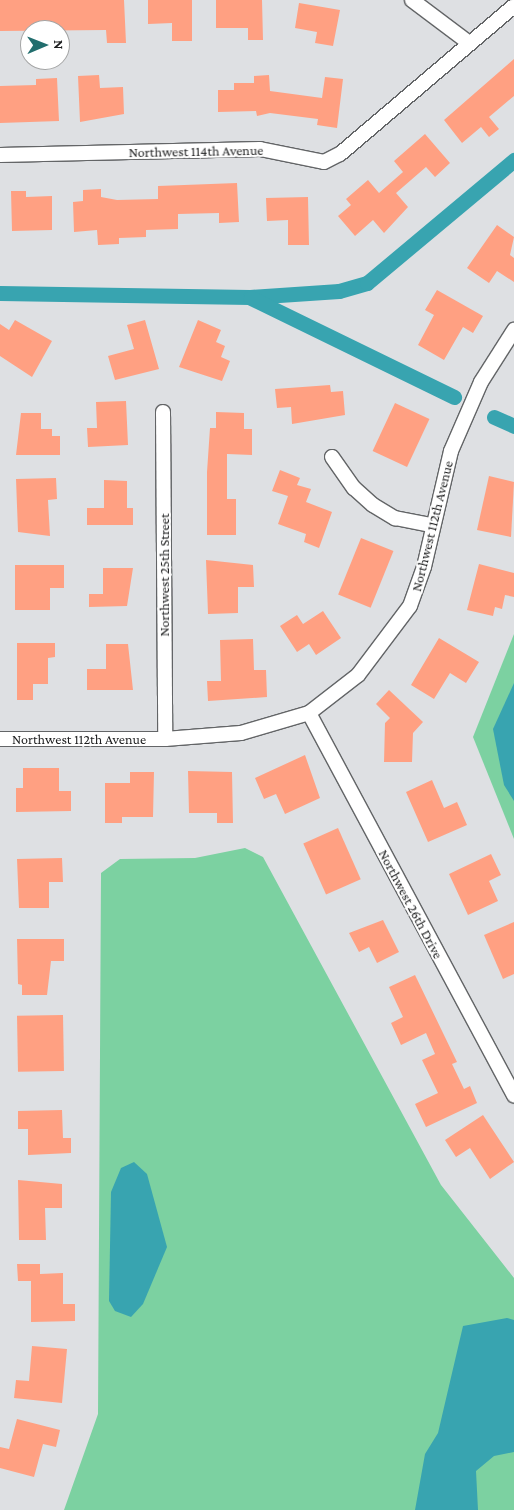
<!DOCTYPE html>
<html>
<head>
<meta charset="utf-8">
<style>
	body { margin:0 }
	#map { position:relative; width:514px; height:1510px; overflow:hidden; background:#dee0e3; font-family:"Crimson Pro",serif }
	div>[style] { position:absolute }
	.green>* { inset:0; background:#7cd1a1 }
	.water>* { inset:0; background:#38a4b0 }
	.canal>* { height:15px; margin:-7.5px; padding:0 7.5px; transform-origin:7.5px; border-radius:7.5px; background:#38a4b0 }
	.building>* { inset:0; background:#ffa082; transform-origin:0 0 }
	.roads { filter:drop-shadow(1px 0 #636567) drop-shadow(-1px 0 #636567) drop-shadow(0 1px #636567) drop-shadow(0 -1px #636567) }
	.minor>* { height:14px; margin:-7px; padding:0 7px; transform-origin:7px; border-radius:7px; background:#fff }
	span { translate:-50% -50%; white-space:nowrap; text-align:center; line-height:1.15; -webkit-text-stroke:4px #fff; paint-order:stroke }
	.street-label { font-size:14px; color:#1c1d1e }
	.north { position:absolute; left:20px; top:20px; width:50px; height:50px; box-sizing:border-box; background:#fff; border:1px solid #a4a5a5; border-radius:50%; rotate:89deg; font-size:14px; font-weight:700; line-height:20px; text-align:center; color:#1c1d1e }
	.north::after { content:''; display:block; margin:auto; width:18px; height:22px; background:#226e6e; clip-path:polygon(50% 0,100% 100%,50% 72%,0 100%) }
</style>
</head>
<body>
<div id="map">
	<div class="green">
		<i style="clip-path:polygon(514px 634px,514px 839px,473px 737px)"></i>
		<i style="clip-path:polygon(245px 848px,263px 857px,441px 1185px,514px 1278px,514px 1510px,64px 1510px,98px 1414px,101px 873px,120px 859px,195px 858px)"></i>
	</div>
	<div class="water">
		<i style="clip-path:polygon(514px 683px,514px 801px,504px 785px,493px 729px)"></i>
		<i style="clip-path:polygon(134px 1162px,147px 1174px,167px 1247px,143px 1304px,131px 1317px,115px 1311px,109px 1301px,111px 1192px,121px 1168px)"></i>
		<i style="clip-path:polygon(507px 1318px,514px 1320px,514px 1452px,494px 1456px,476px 1471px,478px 1510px,415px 1510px,425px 1454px,438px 1433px,463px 1326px)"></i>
	</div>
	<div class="canal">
		<i style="left:0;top:293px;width:250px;rotate:0.9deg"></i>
		<i style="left:250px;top:297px;width:89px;rotate:-3.9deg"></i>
		<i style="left:339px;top:291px;width:29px;rotate:-16deg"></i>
		<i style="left:367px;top:283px;width:192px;rotate:-39.9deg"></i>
		<i style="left:251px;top:298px;width:226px;rotate:26deg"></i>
		<i style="left:494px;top:417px;width:22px;rotate:24deg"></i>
	</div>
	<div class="building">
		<i style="clip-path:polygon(0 0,124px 0,126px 43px,107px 43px,106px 30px,0 31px)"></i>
		<i style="clip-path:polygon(148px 0,192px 0,192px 41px,172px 41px,172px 23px,148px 24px)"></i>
		<i style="clip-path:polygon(216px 0,262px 0,263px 40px,248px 40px,248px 28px,216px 28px)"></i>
		<i style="clip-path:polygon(299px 3px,340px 10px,333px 46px,315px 43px,317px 32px,295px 28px)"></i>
		<i style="clip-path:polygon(514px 59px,514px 96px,489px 117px,499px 129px,489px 137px,481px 127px,462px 143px,444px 120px)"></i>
		<i style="clip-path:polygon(99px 75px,100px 88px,123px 87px,124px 114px,80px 122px,78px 76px)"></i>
		<i style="clip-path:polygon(269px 75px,270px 91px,322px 98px,325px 77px,343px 79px,337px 128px,317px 125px,318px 119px,270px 113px,257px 116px,256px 111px,218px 112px,218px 90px,234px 90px,234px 83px,254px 83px,254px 76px)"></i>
		<i style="clip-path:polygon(57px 78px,59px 121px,0 123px,0 86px,36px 85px,36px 79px)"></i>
		<i style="clip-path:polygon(425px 134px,450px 163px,435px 177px,426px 167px,396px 193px,408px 207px,384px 233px,373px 220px,355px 236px,338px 216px,351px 205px,346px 199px,368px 180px,379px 193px,403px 172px,394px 161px)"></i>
		<i style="clip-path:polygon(237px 183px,239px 222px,219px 223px,219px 213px,178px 214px,178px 229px,146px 230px,146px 237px,119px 238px,119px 244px,98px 245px,97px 230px,74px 232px,73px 202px,83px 201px,83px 190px,101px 189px,101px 197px,117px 200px,158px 199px,158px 186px)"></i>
		<i style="clip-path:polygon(11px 191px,26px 191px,26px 197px,52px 196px,52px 230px,12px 231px)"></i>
		<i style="clip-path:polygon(308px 197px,309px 245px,288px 245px,288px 220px,267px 221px,266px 198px)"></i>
		<i style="clip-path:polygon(497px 225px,514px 237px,510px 255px,514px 258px,514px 282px,497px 271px,489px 283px,467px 268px)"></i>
		<i style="clip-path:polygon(437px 290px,483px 316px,473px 333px,463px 327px,444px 360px,418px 345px,434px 315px,425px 310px)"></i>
		<i style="clip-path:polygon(15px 320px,52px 341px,32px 377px,0 356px,0 324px,9px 330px)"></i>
		<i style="clip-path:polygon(145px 320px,159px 369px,115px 380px,108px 356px,134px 349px,127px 325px)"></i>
		<i style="clip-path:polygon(198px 320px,221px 330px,216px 342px,225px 346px,221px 357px,230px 361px,222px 381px,179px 367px)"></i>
		<i style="clip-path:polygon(330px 385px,331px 392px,343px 391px,345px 415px,292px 424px,291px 407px,277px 408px,275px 389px)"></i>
		<i style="clip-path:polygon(126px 401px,128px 445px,88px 447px,87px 428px,97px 428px,96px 402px)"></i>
		<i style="left:395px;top:403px;width:38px;height:53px;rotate:25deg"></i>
		<i style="clip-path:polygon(216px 412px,244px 413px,244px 429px,252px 429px,252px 455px,227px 454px,227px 499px,236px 499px,236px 535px,207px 535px,207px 472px,210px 428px,216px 428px)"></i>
		<i style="clip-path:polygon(21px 413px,41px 413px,41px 429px,52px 429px,52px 436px,60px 436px,60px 455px,16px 455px)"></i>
		<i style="clip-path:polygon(280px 470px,300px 478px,297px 485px,311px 489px,306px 502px,332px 512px,319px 548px,304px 542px,306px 534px,278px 524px,288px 496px,272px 491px)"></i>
		<i style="clip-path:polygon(489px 476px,514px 482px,511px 537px,477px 530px)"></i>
		<i style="clip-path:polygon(56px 478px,57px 499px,48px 500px,50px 536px,18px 532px,16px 479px)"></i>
		<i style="clip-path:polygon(104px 480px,127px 481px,127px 508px,133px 508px,133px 525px,87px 525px,87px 508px,104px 508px)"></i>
		<i style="left:361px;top:538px;width:35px;height:61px;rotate:22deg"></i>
		<i style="clip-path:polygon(206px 560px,253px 565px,254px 587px,238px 587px,238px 613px,208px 614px)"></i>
		<i style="clip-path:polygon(479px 564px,514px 573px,514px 597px,505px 595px,502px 609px,495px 607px,493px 616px,467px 610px)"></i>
		<i style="clip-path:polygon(15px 565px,64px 565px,64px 588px,50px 588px,50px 610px,15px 610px)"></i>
		<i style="clip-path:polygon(103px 568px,133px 568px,127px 606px,89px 607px,89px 594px,103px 594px)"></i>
		<i style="clip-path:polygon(323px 611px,341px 638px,316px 655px,309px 644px,297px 652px,280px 626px,297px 615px,303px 624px)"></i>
		<i style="clip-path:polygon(439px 638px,479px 662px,466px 683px,450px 673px,434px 699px,411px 685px)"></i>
		<i style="clip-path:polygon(253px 639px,254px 670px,266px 670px,267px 697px,208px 701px,207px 681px,221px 681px,220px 640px)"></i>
		<i style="clip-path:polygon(17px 643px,55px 643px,55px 657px,48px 658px,48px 684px,33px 684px,33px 700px,17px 700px)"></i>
		<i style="clip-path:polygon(106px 644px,128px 644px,133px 690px,87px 690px,87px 669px,106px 669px)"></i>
		<i style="clip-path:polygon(389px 690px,423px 722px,413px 733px,412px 762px,384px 762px,385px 723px,390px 718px,376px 704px)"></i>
		<i style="clip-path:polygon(305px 755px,320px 798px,285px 814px,276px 794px,264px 799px,255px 778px)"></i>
		<i style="clip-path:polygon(23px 768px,59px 768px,59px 791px,71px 791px,71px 811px,16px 812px,16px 788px,23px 788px)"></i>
		<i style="clip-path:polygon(188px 771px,232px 772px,233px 823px,217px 823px,217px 813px,189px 813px)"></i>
		<i style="clip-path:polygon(130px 772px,154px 772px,153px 817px,122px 817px,122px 823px,105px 823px,105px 783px,130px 783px)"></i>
		<i style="clip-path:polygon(432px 780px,444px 808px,457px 802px,467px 825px,428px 842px,406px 792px)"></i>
		<i style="left:338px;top:828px;width:56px;height:38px;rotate:66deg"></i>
		<i style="clip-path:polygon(491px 854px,501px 875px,489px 881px,498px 901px,468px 915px,449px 874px)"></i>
		<i style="clip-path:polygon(62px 858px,63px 882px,49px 882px,49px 908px,19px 908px,17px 859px)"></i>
		<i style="clip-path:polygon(383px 920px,399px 952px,377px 963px,369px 947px,359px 952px,349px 933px)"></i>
		<i style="clip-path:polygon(514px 922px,514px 974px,503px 979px,484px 935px)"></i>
		<i style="clip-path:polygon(17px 939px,64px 939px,64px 961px,51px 961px,47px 995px,22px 995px,22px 985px,18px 984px)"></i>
		<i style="clip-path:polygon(415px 975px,457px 1062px,452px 1064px,464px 1089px,470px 1086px,477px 1103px,426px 1127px,415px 1104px,438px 1093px,422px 1060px,435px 1054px,426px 1033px,401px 1045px,391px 1023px,403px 1017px,389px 987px)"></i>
		<i style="left:63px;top:1015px;width:56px;height:46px;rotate:89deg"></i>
		<i style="clip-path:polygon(62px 1110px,63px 1138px,71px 1138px,71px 1153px,28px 1155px,28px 1129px,18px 1129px,18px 1111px)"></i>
		<i style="clip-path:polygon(483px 1115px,514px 1162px,490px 1179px,470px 1148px,456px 1157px,445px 1140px)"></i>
		<i style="clip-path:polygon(18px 1180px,62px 1184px,62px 1208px,45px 1208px,46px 1240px,19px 1240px)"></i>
		<i style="clip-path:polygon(17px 1264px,40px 1264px,40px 1274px,63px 1273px,63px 1304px,75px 1304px,75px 1321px,31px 1322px,31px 1281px,18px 1281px)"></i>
		<i style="clip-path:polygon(32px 1346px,67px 1349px,62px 1403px,14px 1398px,16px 1380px,29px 1381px)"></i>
		<i style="clip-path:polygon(17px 1419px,60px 1430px,56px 1447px,43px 1444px,34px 1477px,0 1468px,0 1447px,9px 1449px)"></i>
	</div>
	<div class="roads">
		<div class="minor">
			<i style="left:412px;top:0;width:71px;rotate:37deg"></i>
			<i style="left:0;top:155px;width:260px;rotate:-1.3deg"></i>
			<i style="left:260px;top:149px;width:65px;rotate:11.5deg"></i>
			<i style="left:324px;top:162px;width:18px;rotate:-27deg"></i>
			<i style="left:340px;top:154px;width:228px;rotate:-40.4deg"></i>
			<i style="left:163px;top:412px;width:327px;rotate:89.6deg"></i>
			<i style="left:332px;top:457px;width:38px;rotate:55deg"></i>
			<i style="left:354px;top:488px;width:25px;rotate:42deg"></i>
			<i style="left:373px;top:505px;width:26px;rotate:31deg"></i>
			<i style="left:395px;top:518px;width:37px;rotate:11deg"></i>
			<i style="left:309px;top:713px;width:434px;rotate:61.8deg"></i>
			<i style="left:0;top:739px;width:165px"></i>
			<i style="left:165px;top:739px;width:76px;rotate:-4.5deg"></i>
			<i style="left:241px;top:733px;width:71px;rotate:-16.4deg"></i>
			<i style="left:309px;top:713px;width:62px;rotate:-37.8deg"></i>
			<i style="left:358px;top:675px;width:86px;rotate:-53deg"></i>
			<i style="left:410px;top:606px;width:41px;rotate:-70.3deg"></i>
			<i style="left:424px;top:567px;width:119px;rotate:-76.9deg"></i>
			<i style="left:451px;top:451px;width:75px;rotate:-66.5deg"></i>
			<i style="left:481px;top:382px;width:62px;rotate:-57.6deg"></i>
		</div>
	</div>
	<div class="street-label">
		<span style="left:196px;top:151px;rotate:-1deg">Northwest 114th Avenue</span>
		<span style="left:432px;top:526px;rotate:-76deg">Northwest 112th Avenue</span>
		<span style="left:164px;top:575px;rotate:-90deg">Northwest 25th Street</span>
		<span style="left:79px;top:739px">Northwest 112th Avenue</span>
		<span style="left:411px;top:904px;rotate:62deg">Northwest 26th Drive</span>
	</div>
	<div class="north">N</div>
</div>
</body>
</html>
